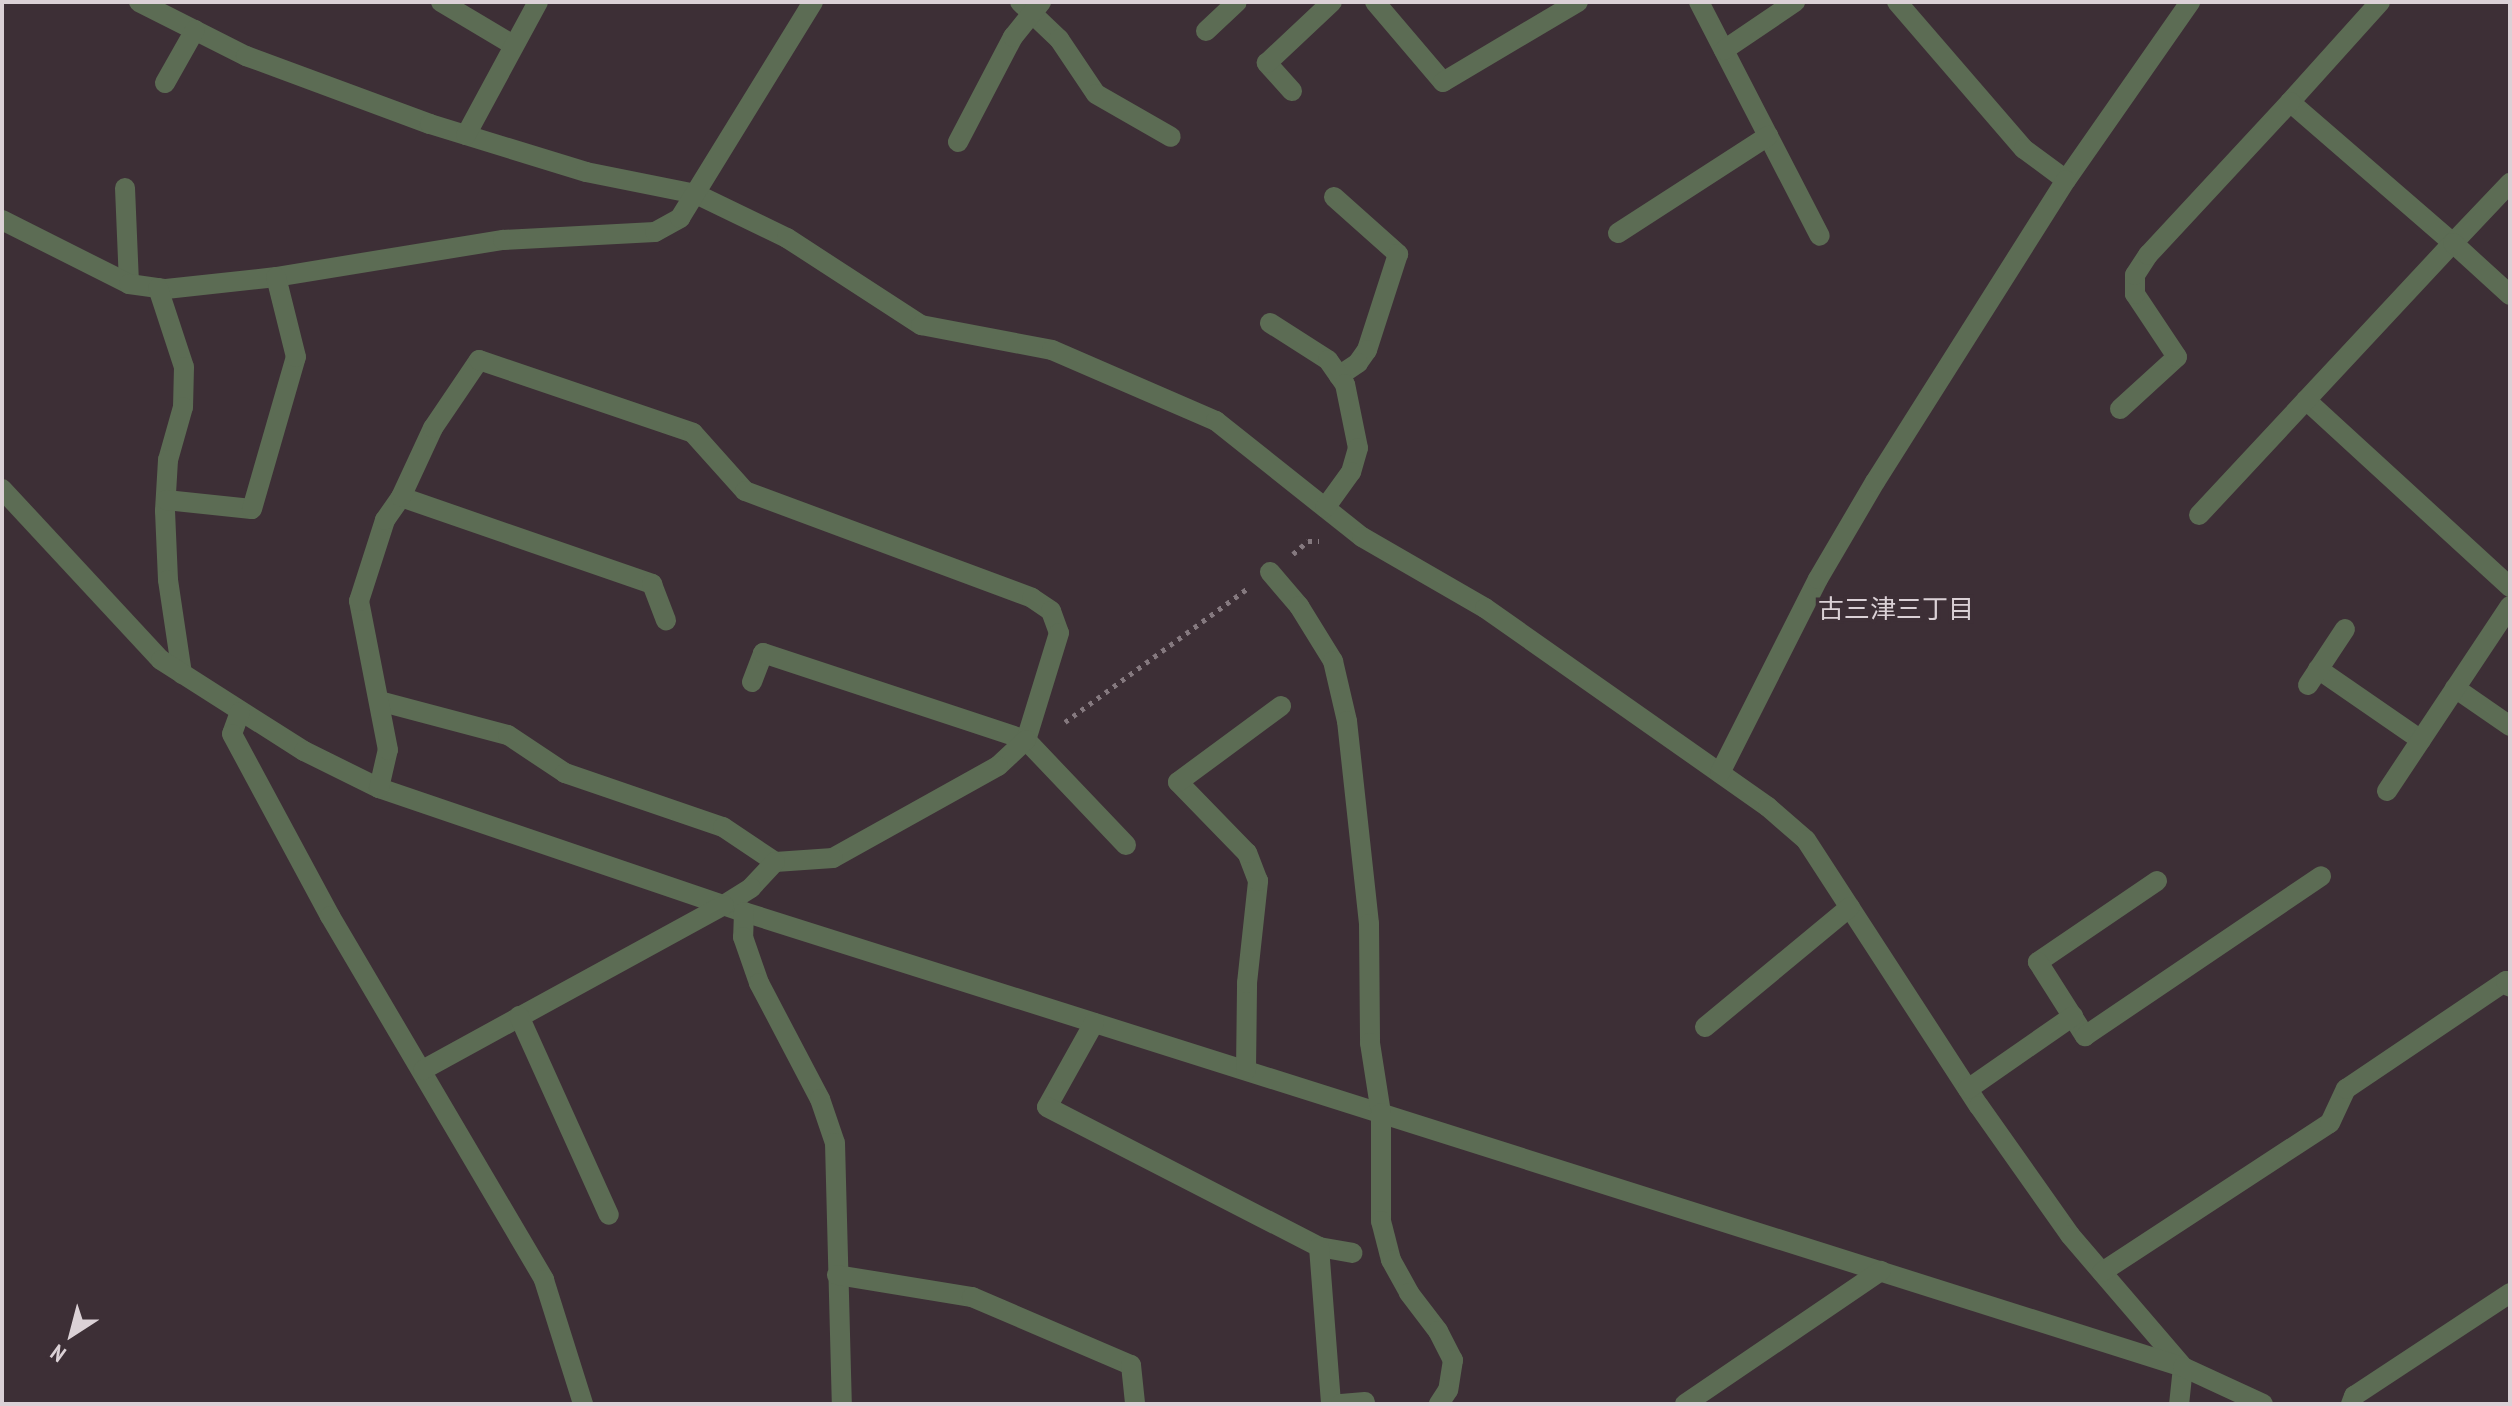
<!DOCTYPE html>
<html>
<head>
<meta charset="utf-8">
<style>
	body { margin:0 }
	#map { position:relative; width:2512px; height:1406px; overflow:hidden; background:#3d2f36; font-family:"PT Sans Narrow","Noto Sans JP",sans-serif }
	div>[style] { position:absolute }
	.path>* { height:5px; margin-top:-2.5px; transform-origin:0; background:repeating-linear-gradient(90deg,#85797f 0 4px,transparent 0 10px) }
	.minor>* { height:20px; margin:-10px; padding:0 10px; transform-origin:10px; border-radius:10px; background:#5c6c54 }
	span { translate:-50% -50%; white-space:nowrap; text-align:center; line-height:1.15; -webkit-text-stroke:7px #3d2f36; paint-order:stroke }
	.neighbourhood-label { font-size:26px; color:#dbd1d6 }
	.frame { position:absolute; inset:0; border:4px solid #dbd1d6; pointer-events:none }
	.north { position:absolute; left:32px; top:1294px; width:80px; height:80px; -webkit-text-stroke:6px #3d2f36; paint-order:stroke; rotate:216deg; font-size:22px; font-weight:700; line-height:32px; text-align:center; color:#dbd1d6 }
	.north::after { content:''; display:block; margin:auto; width:28px; height:36px; background:#dbd1d6; clip-path:polygon(50% 0,100% 100%,50% 72%,0 100%) }
</style>
</head>
<body>
<div id="map">
	<div class="path">
		<i style="left:1293px;top:554px;width:20px;rotate:-41deg"></i>
		<i style="left:1308px;top:541px;width:11px"></i>
		<i style="left:1065px;top:722px;width:225px;rotate:-36.2deg"></i>
	</div>
	<div class="minor">
		<i style="left:139px;top:2px;width:120px;rotate:26.8deg"></i>
		<i style="left:246px;top:56px;width:196px;rotate:20.3deg"></i>
		<i style="left:430px;top:124px;width:163px;rotate:17.1deg"></i>
		<i style="left:586px;top:172px;width:112px;rotate:11.3deg"></i>
		<i style="left:696px;top:194px;width:101px;rotate:25.8deg"></i>
		<i style="left:787px;top:238px;width:160px;rotate:33deg"></i>
		<i style="left:921px;top:325px;width:133px;rotate:10.8deg"></i>
		<i style="left:1052px;top:350px;width:179px;rotate:23.4deg"></i>
		<i style="left:1216px;top:421px;width:186px;rotate:38.5deg"></i>
		<i style="left:1362px;top:537px;width:142px;rotate:30deg"></i>
		<i style="left:1485px;top:608px;width:346px;rotate:35.1deg"></i>
		<i style="left:1768px;top:807px;width:50px;rotate:41deg"></i>
		<i style="left:1806px;top:840px;width:317px;rotate:57deg"></i>
		<i style="left:1979px;top:1106px;width:158px;rotate:54.8deg"></i>
		<i style="left:2070px;top:1235px;width:174px;rotate:49.4deg"></i>
		<i style="left:2183px;top:1367px;width:37px;rotate:96deg"></i>
		<i style="left:441px;top:2px;width:84px;rotate:30.8deg"></i>
		<i style="left:1020px;top:2px;width:54px;rotate:43.5deg"></i>
		<i style="left:1059px;top:39px;width:66px;rotate:56.1deg"></i>
		<i style="left:1096px;top:94px;width:86px;rotate:29.8deg"></i>
		<i style="left:1375px;top:2px;width:105px;rotate:49.6deg"></i>
		<i style="left:1443px;top:82px;width:157px;rotate:-30.7deg"></i>
		<i style="left:1699px;top:2px;width:263px;rotate:62.7deg"></i>
		<i style="left:1897px;top:2px;width:194px;rotate:49.2deg"></i>
		<i style="left:2024px;top:149px;width:52px;rotate:36.4deg"></i>
		<i style="left:2066px;top:180px;width:217px;rotate:-55.1deg"></i>
		<i style="left:2380px;top:2px;width:135px;rotate:132deg"></i>
		<i style="left:2290px;top:102px;width:216px;rotate:40.9deg"></i>
		<i style="left:2453px;top:243px;width:83px;rotate:-46.5deg"></i>
		<i style="left:1206px;top:31px;width:42px;rotate:-43.1deg"></i>
		<i style="left:1724px;top:50px;width:86px;rotate:-34.1deg"></i>
		<i style="left:165px;top:83px;width:61px;rotate:-60.5deg"></i>
		<i style="left:1292px;top:91px;width:38px;rotate:-132deg"></i>
		<i style="left:1267px;top:63px;width:89px;rotate:-43.2deg"></i>
		<i style="left:466px;top:135px;width:151px;rotate:-61.6deg"></i>
		<i style="left:958px;top:142px;width:119px;rotate:-62.4deg"></i>
		<i style="left:1013px;top:37px;width:45px;rotate:-51.3deg"></i>
		<i style="left:125px;top:188px;width:96px;rotate:87.6deg"></i>
		<i style="left:1334px;top:197px;width:86px;rotate:41.7deg"></i>
		<i style="left:1398px;top:254px;width:101px;rotate:107.9deg"></i>
		<i style="left:1367px;top:350px;width:16px;rotate:125deg"></i>
		<i style="left:1358px;top:363px;width:23px;rotate:146deg"></i>
		<i style="left:2px;top:220px;width:142px;rotate:26.7deg"></i>
		<i style="left:129px;top:284px;width:37px;rotate:8deg"></i>
		<i style="left:166px;top:289px;width:111px;rotate:-6.2deg"></i>
		<i style="left:276px;top:277px;width:230px;rotate:-9.3deg"></i>
		<i style="left:503px;top:240px;width:152px;rotate:-3deg"></i>
		<i style="left:655px;top:232px;width:29px;rotate:-29deg"></i>
		<i style="left:680px;top:218px;width:254px;rotate:-58.4deg"></i>
		<i style="left:1618px;top:233px;width:179px;rotate:-32.9deg"></i>
		<i style="left:158px;top:288px;width:83px;rotate:71.8deg"></i>
		<i style="left:184px;top:367px;width:40px;rotate:91.4deg"></i>
		<i style="left:183px;top:407px;width:55px;rotate:105.8deg"></i>
		<i style="left:168px;top:460px;width:51px;rotate:93.4deg"></i>
		<i style="left:165px;top:511px;width:69px;rotate:87.5deg"></i>
		<i style="left:168px;top:580px;width:95px;rotate:81.5deg"></i>
		<i style="left:1270px;top:323px;width:69px;rotate:32.5deg"></i>
		<i style="left:1328px;top:360px;width:29px;rotate:55deg"></i>
		<i style="left:1345px;top:384px;width:65px;rotate:78.5deg"></i>
		<i style="left:1358px;top:448px;width:25px;rotate:106deg"></i>
		<i style="left:1351px;top:472px;width:44px;rotate:125.8deg"></i>
		<i style="left:2306px;top:400px;width:277px;rotate:42.5deg"></i>
		<i style="left:2120px;top:409px;width:77px;rotate:-42.4deg"></i>
		<i style="left:2177px;top:357px;width:76px;rotate:-123.7deg"></i>
		<i style="left:2135px;top:294px;width:19px;rotate:-90deg"></i>
		<i style="left:2135px;top:275px;width:24px;rotate:-57deg"></i>
		<i style="left:2148px;top:255px;width:209px;rotate:-47.1deg"></i>
		<i style="left:2px;top:489px;width:233px;rotate:47.1deg"></i>
		<i style="left:161px;top:660px;width:169px;rotate:32.5deg"></i>
		<i style="left:304px;top:751px;width:84px;rotate:26.3deg"></i>
		<i style="left:379px;top:788px;width:385px;rotate:18.8deg"></i>
		<i style="left:744px;top:912px;width:1509px;rotate:17.55deg"></i>
		<i style="left:2183px;top:1367px;width:88px;rotate:24.8deg"></i>
		<i style="left:401px;top:497px;width:266px;rotate:19.1deg"></i>
		<i style="left:652px;top:584px;width:39px;rotate:69deg"></i>
		<i style="left:166px;top:500px;width:86px;rotate:6deg"></i>
		<i style="left:252px;top:509px;width:158px;rotate:-73.9deg"></i>
		<i style="left:296px;top:357px;width:82px;rotate:-104deg"></i>
		<i style="left:2199px;top:515px;width:372px;rotate:-47deg"></i>
		<i style="left:2453px;top:243px;width:77px;rotate:42.4deg"></i>
		<i style="left:1270px;top:572px;width:45px;rotate:49.5deg"></i>
		<i style="left:1299px;top:606px;width:65px;rotate:58.3deg"></i>
		<i style="left:1333px;top:661px;width:62px;rotate:76.9deg"></i>
		<i style="left:1347px;top:721px;width:204px;rotate:83.8deg"></i>
		<i style="left:1369px;top:924px;width:119px;rotate:89.5deg"></i>
		<i style="left:1370px;top:1043px;width:71px;rotate:81.1deg"></i>
		<i style="left:1381px;top:1113px;width:108px;rotate:90deg"></i>
		<i style="left:1381px;top:1221px;width:40px;rotate:75.6deg"></i>
		<i style="left:1391px;top:1260px;width:38px;rotate:61deg"></i>
		<i style="left:1409px;top:1293px;width:48px;rotate:52.7deg"></i>
		<i style="left:1438px;top:1331px;width:33px;rotate:63deg"></i>
		<i style="left:1453px;top:1360px;width:30px;rotate:99deg"></i>
		<i style="left:1448px;top:1390px;width:17px;rotate:123deg"></i>
		<i style="left:2318px;top:669px;width:125px;rotate:34.6deg"></i>
		<i style="left:752px;top:682px;width:31px;rotate:-69deg"></i>
		<i style="left:763px;top:653px;width:277px;rotate:18.3deg"></i>
		<i style="left:1026px;top:740px;width:145px;rotate:46.4deg"></i>
		<i style="left:2308px;top:685px;width:67px;rotate:-56.5deg"></i>
		<i style="left:2455px;top:688px;width:67px;rotate:34.6deg"></i>
		<i style="left:379px;top:701px;width:133px;rotate:14.8deg"></i>
		<i style="left:508px;top:735px;width:69px;rotate:33.7deg"></i>
		<i style="left:565px;top:773px;width:167px;rotate:18.9deg"></i>
		<i style="left:723px;top:827px;width:63px;rotate:33.9deg"></i>
		<i style="left:240px;top:712px;width:23px;rotate:110deg"></i>
		<i style="left:232px;top:734px;width:207px;rotate:61.7deg"></i>
		<i style="left:330px;top:916px;width:422px;rotate:59.5deg"></i>
		<i style="left:544px;top:1280px;width:130px;rotate:72.5deg"></i>
		<i style="left:1720px;top:773px;width:217px;rotate:-63.2deg"></i>
		<i style="left:1818px;top:579px;width:113px;rotate:-59.6deg"></i>
		<i style="left:1875px;top:482px;width:357px;rotate:-57.7deg"></i>
		<i style="left:379px;top:788px;width:39px;rotate:-77deg"></i>
		<i style="left:388px;top:750px;width:152px;rotate:-101deg"></i>
		<i style="left:359px;top:601px;width:85px;rotate:-72.2deg"></i>
		<i style="left:385px;top:520px;width:28px;rotate:-55deg"></i>
		<i style="left:401px;top:497px;width:76px;rotate:-65.1deg"></i>
		<i style="left:433px;top:428px;width:82px;rotate:-55.9deg"></i>
		<i style="left:479px;top:360px;width:226px;rotate:18.8deg"></i>
		<i style="left:693px;top:433px;width:78px;rotate:48.1deg"></i>
		<i style="left:745px;top:491px;width:306px;rotate:20.4deg"></i>
		<i style="left:1032px;top:598px;width:23px;rotate:34deg"></i>
		<i style="left:1051px;top:611px;width:23px;rotate:70deg"></i>
		<i style="left:1059px;top:633px;width:112px;rotate:107.1deg"></i>
		<i style="left:1026px;top:740px;width:38px;rotate:137deg"></i>
		<i style="left:998px;top:766px;width:189px;rotate:150.9deg"></i>
		<i style="left:833px;top:858px;width:58px;rotate:176.1deg"></i>
		<i style="left:775px;top:862px;width:35px;rotate:133deg"></i>
		<i style="left:751px;top:888px;width:32px;rotate:148deg"></i>
		<i style="left:724px;top:905px;width:343px;rotate:151.3deg"></i>
		<i style="left:2387px;top:791px;width:222px;rotate:-56.4deg"></i>
		<i style="left:2157px;top:881px;width:144px;rotate:145.8deg"></i>
		<i style="left:2038px;top:962px;width:88px;rotate:57.6deg"></i>
		<i style="left:2085px;top:1036px;width:285px;rotate:-34.1deg"></i>
		<i style="left:744px;top:912px;width:25px;rotate:92deg"></i>
		<i style="left:743px;top:937px;width:49px;rotate:70.8deg"></i>
		<i style="left:759px;top:983px;width:131px;rotate:62.3deg"></i>
		<i style="left:820px;top:1099px;width:46px;rotate:71.2deg"></i>
		<i style="left:835px;top:1143px;width:261px;rotate:88.5deg"></i>
		<i style="left:519px;top:1016px;width:218px;rotate:65.7deg"></i>
		<i style="left:1094px;top:1023px;width:96px;rotate:119.2deg"></i>
		<i style="left:1047px;top:1107px;width:306px;rotate:27.2deg"></i>
		<i style="left:1319px;top:1247px;width:34px;rotate:10deg"></i>
		<i style="left:1705px;top:1027px;width:188px;rotate:-39.6deg"></i>
		<i style="left:1246px;top:1070px;width:87px;rotate:-89.3deg"></i>
		<i style="left:1247px;top:983px;width:103px;rotate:-83.8deg"></i>
		<i style="left:1258px;top:881px;width:30px;rotate:-111deg"></i>
		<i style="left:1247px;top:853px;width:99px;rotate:-134.2deg"></i>
		<i style="left:1178px;top:782px;width:128px;rotate:-36.4deg"></i>
		<i style="left:1968px;top:1089px;width:128px;rotate:-34.8deg"></i>
		<i style="left:1319px;top:1247px;width:157px;rotate:85.6deg"></i>
		<i style="left:2102px;top:1272px;width:272px;rotate:-33.2deg"></i>
		<i style="left:2330px;top:1123px;width:38px;rotate:-65deg"></i>
		<i style="left:2346px;top:1089px;width:193px;rotate:-34deg"></i>
		<i style="left:2506px;top:981px;width:7px;rotate:56deg"></i>
		<i style="left:837px;top:1275px;width:137px;rotate:9.3deg"></i>
		<i style="left:972px;top:1297px;width:173px;rotate:23.2deg"></i>
		<i style="left:1131px;top:1365px;width:39px;rotate:84deg"></i>
		<i style="left:1341px;top:1404px;width:24px;rotate:-5deg"></i>
		<i style="left:1685px;top:1404px;width:237px;rotate:-34.2deg"></i>
		<i style="left:2351px;top:1404px;width:9px;rotate:-69deg"></i>
		<i style="left:2354px;top:1396px;width:187px;rotate:-33.4deg"></i>
	</div>
	<div class="neighbourhood-label">
		<span style="left:1896px;top:609px">古三津三丁目</span>
	</div>
	<div class="frame"></div>
	<div class="north">N</div>
</div>
</body>
</html>
